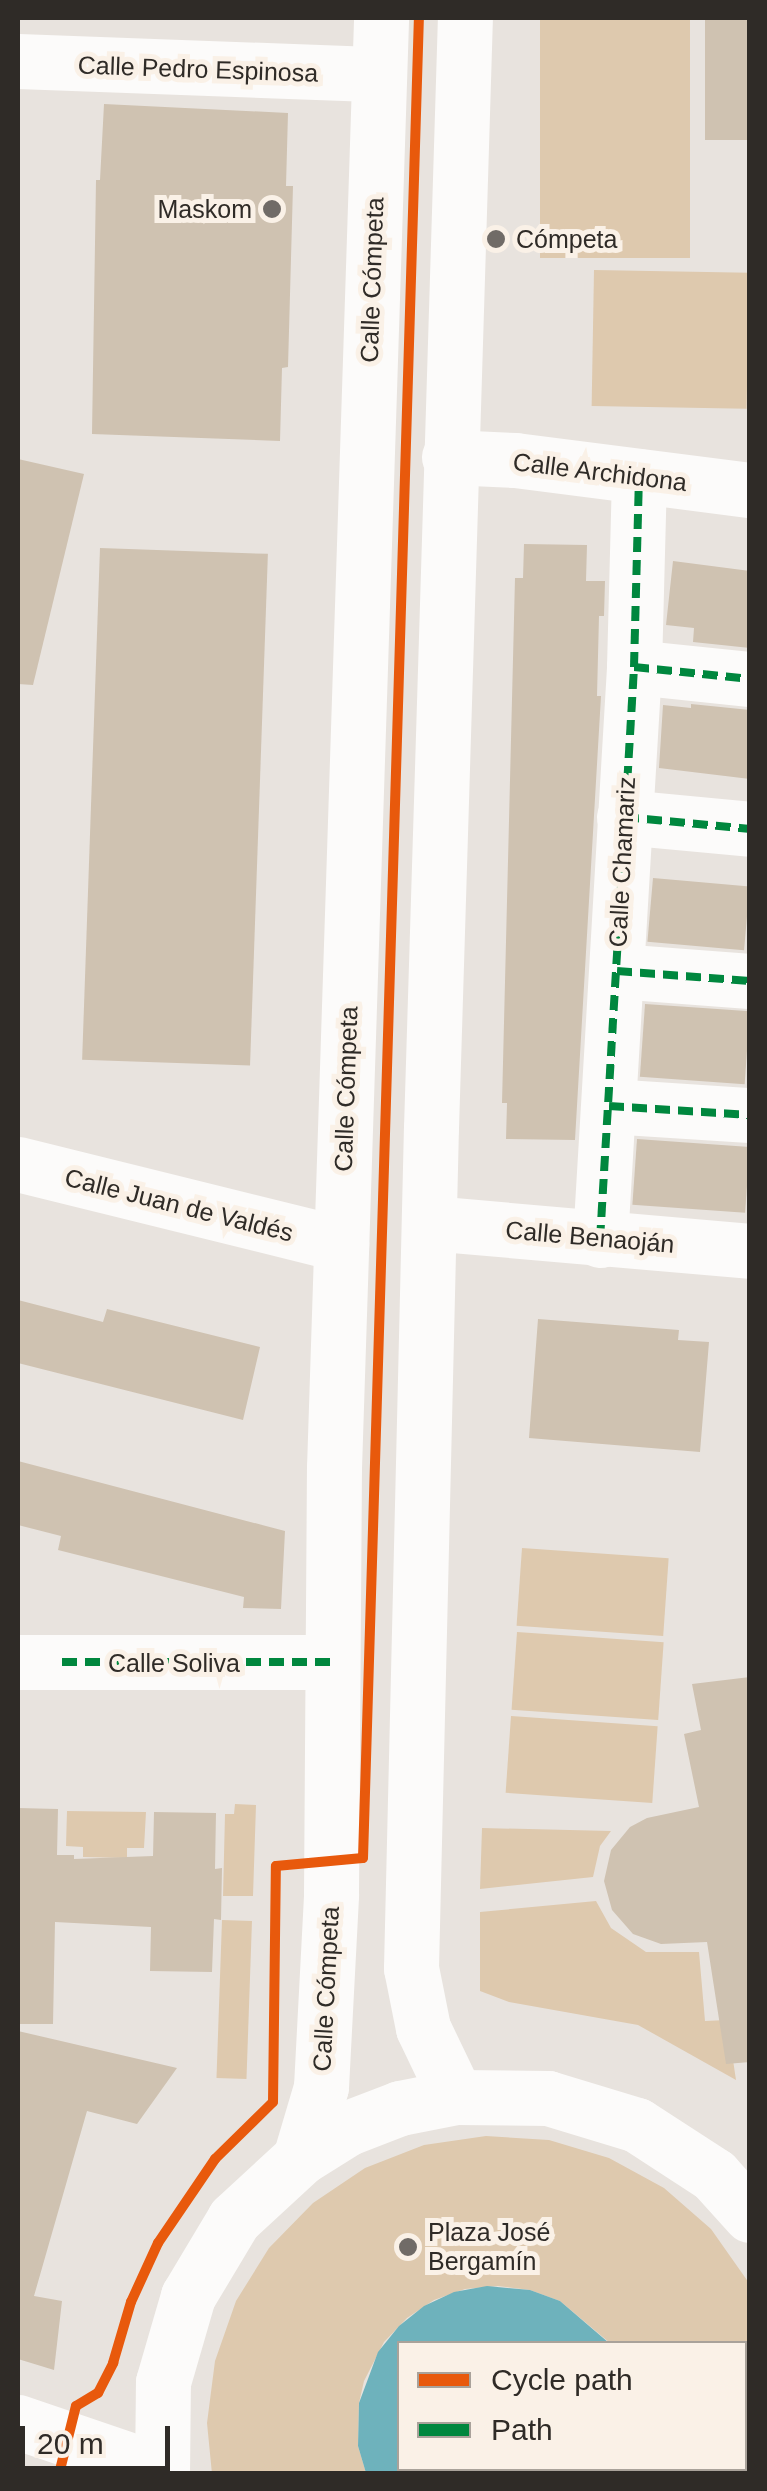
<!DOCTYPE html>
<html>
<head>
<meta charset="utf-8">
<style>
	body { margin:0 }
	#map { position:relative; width:767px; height:2491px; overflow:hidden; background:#e8e3de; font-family:Arial,sans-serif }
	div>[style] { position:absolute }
	.green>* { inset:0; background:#dec9ae; transform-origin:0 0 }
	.water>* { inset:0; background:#6eb2bc }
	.building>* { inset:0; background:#cfc2b1; transform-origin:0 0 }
	.minor>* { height:55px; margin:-27.5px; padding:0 27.5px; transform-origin:27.5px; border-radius:27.5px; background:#fcfbfa }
	.major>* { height:55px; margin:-27.5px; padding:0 27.5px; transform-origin:27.5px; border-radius:27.5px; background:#fcfbfa }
	.quiet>* { height:8px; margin-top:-4px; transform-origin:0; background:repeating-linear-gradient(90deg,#00873e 0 15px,transparent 0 23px) }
	.cycleway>* { height:10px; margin:-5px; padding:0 5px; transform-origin:5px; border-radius:5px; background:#e8590c }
	.dots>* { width:28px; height:28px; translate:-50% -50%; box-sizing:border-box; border:5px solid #faf1e7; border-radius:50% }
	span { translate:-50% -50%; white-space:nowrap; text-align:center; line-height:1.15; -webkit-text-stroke:10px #faf1e7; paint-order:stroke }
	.street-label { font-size:25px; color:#2f2b27 }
	.poi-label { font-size:25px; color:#2f2b27 }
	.right { translate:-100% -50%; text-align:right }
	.left { translate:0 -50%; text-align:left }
	.frame { position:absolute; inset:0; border:20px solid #2f2b27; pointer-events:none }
	.legend { position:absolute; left:397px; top:2341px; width:350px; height:130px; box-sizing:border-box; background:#faf1e7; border:2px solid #a9a29a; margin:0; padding:12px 18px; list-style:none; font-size:30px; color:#2f2b27 }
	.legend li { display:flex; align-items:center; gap:20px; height:50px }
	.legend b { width:50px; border:2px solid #a9a29a }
	.scale { position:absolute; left:20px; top:2426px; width:150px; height:45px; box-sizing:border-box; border:5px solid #2f2b27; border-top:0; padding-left:12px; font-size:30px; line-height:35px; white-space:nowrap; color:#2f2b27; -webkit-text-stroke:8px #faf1e7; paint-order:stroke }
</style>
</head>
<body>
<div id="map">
	<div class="green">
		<i style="left:540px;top:18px;width:150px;height:240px"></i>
		<i style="left:594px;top:270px;width:155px;height:136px;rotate:1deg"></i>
		<i style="left:522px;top:1548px;width:147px;height:78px;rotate:4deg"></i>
		<i style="left:517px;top:1632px;width:147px;height:78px;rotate:4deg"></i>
		<i style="left:511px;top:1716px;width:147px;height:77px;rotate:4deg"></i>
		<i style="clip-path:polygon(235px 1804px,256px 1805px,253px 1896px,223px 1896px,225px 1814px,234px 1814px)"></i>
		<i style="clip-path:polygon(67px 1811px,146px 1812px,144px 1848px,127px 1848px,127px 1858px,83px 1857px,83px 1847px,66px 1846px)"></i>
		<i style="clip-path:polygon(482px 1828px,611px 1831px,600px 1846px,593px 1877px,480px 1889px)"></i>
		<i style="clip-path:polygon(596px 1901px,611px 1928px,646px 1952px,699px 1952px,705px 2021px,727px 2020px,736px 2080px,638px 2025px,509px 2002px,480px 1991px,480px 1912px)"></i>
		<i style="left:222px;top:1920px;width:30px;height:158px;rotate:2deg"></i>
		<i style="clip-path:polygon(486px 2136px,549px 2140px,609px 2158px,664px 2188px,711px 2229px,749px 2283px,749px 2473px,627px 2473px,629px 2468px,744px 2468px,744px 2344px,610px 2343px,560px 2301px,530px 2290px,498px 2286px,465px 2289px,434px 2300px,407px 2318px,384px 2342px,364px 2381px,359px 2403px,358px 2446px,366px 2473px,212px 2474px,207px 2423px,215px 2361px,236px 2301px,269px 2248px,313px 2203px,365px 2168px,424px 2145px)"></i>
	</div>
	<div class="water">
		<i style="clip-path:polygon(487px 2286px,530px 2290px,560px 2301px,609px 2343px,400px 2344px,400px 2468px,629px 2469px,627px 2473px,366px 2473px,358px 2446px,359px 2403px,378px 2352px,399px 2326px,424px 2306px,454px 2292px)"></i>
	</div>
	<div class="building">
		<i style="left:705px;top:18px;width:45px;height:122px"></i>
		<i style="clip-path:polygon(104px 104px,288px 113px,286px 186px,293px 186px,288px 367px,282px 368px,280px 441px,92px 434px,96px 180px,100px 180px)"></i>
		<i style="clip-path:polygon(18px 459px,84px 474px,33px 685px,18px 684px)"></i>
		<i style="clip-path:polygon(524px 544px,587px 545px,586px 581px,605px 581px,604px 616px,599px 616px,597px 696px,601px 696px,575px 1140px,506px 1139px,507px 1103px,502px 1103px,515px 578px,523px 578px)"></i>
		<i style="left:100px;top:548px;width:168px;height:512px;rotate:2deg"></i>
		<i style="clip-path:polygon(673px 561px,750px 571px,750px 648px,693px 642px,694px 628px,666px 625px)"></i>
		<i style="clip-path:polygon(691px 704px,750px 710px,750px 779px,659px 768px,663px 705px,691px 708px)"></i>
		<i style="left:653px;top:878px;width:97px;height:64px;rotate:5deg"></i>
		<i style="left:645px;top:1004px;width:105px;height:73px;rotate:4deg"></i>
		<i style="left:637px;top:1139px;width:113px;height:66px;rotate:4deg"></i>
		<i style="clip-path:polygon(18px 1300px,103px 1322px,107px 1309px,260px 1347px,243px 1420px,18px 1363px)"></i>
		<i style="clip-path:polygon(538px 1319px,679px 1330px,678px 1340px,709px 1342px,700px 1452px,529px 1438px)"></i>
		<i style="clip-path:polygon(18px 1461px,285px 1531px,281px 1609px,243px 1608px,244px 1597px,58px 1550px,61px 1536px,18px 1525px)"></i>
		<i style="clip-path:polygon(750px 1677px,750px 2062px,726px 2064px,707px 1942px,661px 1944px,633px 1934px,612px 1910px,604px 1881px,611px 1850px,630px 1827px,647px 1818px,699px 1807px,684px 1734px,701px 1730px,692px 1684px)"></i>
		<i style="clip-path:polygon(18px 1808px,58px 1809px,57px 1855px,74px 1855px,74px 1859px,153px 1856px,154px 1812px,216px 1813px,215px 1869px,222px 1868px,221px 1920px,214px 1919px,212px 1972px,150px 1971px,151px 1927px,55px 1922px,53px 2024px,18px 2024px)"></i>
		<i style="clip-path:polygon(18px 2031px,177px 2068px,137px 2124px,87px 2111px,34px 2296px,62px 2301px,54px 2370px,18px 2359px)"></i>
	</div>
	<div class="minor">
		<i style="left:18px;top:61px;width:361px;rotate:2.1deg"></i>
		<i style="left:449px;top:457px;width:66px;rotate:2.6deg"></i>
		<i style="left:515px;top:460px;width:237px;rotate:7.3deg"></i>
		<i style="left:634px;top:667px;width:117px;rotate:5.9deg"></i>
		<i style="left:624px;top:817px;width:127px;rotate:5.4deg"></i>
		<i style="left:617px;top:971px;width:133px;rotate:4.3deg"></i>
		<i style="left:609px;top:1106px;width:141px;rotate:3.7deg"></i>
		<i style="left:18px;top:1164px;width:333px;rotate:13.9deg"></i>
		<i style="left:430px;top:1223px;width:321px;rotate:5deg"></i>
		<i style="left:600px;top:1240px;width:574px;rotate:-86.6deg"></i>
		<i style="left:634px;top:667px;width:191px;rotate:-88.5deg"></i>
		<i style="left:18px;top:1662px;width:313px"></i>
		<i style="left:18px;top:2422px;width:152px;rotate:18.8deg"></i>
	</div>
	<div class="major">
		<i style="left:456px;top:2097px;width:76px;rotate:-115.6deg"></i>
		<i style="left:423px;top:2028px;width:61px;rotate:-101.3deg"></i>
		<i style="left:411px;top:1968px;width:840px;rotate:-88.64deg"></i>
		<i style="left:431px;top:1128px;width:1111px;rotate:-88.25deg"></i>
		<i style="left:300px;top:2158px;width:74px;rotate:-73.5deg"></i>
		<i style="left:321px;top:2087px;width:193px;rotate:-87deg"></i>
		<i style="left:331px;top:1894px;width:426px;rotate:-89.6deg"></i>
		<i style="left:334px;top:1468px;width:1451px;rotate:-88.14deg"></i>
		<i style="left:162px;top:2474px;width:92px;rotate:-89.4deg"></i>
		<i style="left:163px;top:2382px;width:90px;rotate:-73.8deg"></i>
		<i style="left:188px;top:2296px;width:90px;rotate:-59.1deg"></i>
		<i style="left:234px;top:2219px;width:90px;rotate:-42.7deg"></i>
		<i style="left:300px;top:2158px;width:57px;rotate:-32deg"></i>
		<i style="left:348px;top:2128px;width:56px;rotate:-21deg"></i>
		<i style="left:400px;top:2108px;width:57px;rotate:-11.1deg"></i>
		<i style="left:456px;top:2097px;width:92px;rotate:0.6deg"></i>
		<i style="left:548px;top:2098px;width:93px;rotate:16.9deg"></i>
		<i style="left:637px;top:2125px;width:92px;rotate:33deg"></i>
		<i style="left:714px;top:2175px;width:54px;rotate:48deg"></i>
	</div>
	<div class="quiet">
		<i style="left:634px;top:667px;width:117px;rotate:5.9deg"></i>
		<i style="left:624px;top:817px;width:127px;rotate:5.4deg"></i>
		<i style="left:617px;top:971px;width:133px;rotate:4.3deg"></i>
		<i style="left:609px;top:1106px;width:141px;rotate:3.7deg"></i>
		<i style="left:600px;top:1240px;width:574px;rotate:-86.6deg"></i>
		<i style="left:634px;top:667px;width:191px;rotate:-88.5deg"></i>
		<i style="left:62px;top:1662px;width:269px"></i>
	</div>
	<div class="cycleway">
		<i style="left:59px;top:2474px;width:70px;rotate:-76deg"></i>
		<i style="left:76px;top:2406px;width:26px;rotate:-31deg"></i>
		<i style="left:98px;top:2393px;width:34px;rotate:-63deg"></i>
		<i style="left:113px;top:2363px;width:64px;rotate:-73.6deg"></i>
		<i style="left:131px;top:2302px;width:65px;rotate:-65.4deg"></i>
		<i style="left:158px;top:2243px;width:102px;rotate:-55.8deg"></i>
		<i style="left:215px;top:2159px;width:81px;rotate:-44.5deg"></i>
		<i style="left:273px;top:2102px;width:236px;rotate:-89.3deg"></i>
		<i style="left:276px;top:1866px;width:87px;rotate:-5.3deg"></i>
		<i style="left:363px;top:1858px;width:1841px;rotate:-88.26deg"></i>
	</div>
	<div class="dots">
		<i style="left:272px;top:209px;background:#706b67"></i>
		<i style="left:496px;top:239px;background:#706b67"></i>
		<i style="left:408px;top:2247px;background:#706b67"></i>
	</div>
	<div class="street-label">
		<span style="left:198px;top:69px;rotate:2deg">Calle Pedro Espinosa</span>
		<span style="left:372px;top:280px;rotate:-88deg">Calle Cómpeta</span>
		<span style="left:600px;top:472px;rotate:7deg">Calle Archidona</span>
		<span style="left:622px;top:862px;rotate:-87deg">Calle Chamariz</span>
		<span style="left:346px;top:1089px;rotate:-88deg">Calle Cómpeta</span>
		<span style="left:179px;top:1205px;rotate:14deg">Calle Juan de Valdés</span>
		<span style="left:590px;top:1237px;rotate:5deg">Calle Benaoján</span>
		<span style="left:174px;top:1663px">Calle Soliva</span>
		<span style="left:326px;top:1989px;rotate:-87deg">Calle Cómpeta</span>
	</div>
	<div class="poi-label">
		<span class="right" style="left:252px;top:209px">Maskom</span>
		<span class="left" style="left:516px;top:239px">Cómpeta</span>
		<span class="left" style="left:428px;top:2247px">Plaza José<br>Bergamín</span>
	</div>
	<div class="frame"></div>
	<ul class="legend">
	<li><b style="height:12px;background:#e8590c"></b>Cycle path</li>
	<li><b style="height:12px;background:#00873e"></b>Path</li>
	</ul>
	<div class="scale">20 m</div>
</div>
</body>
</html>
